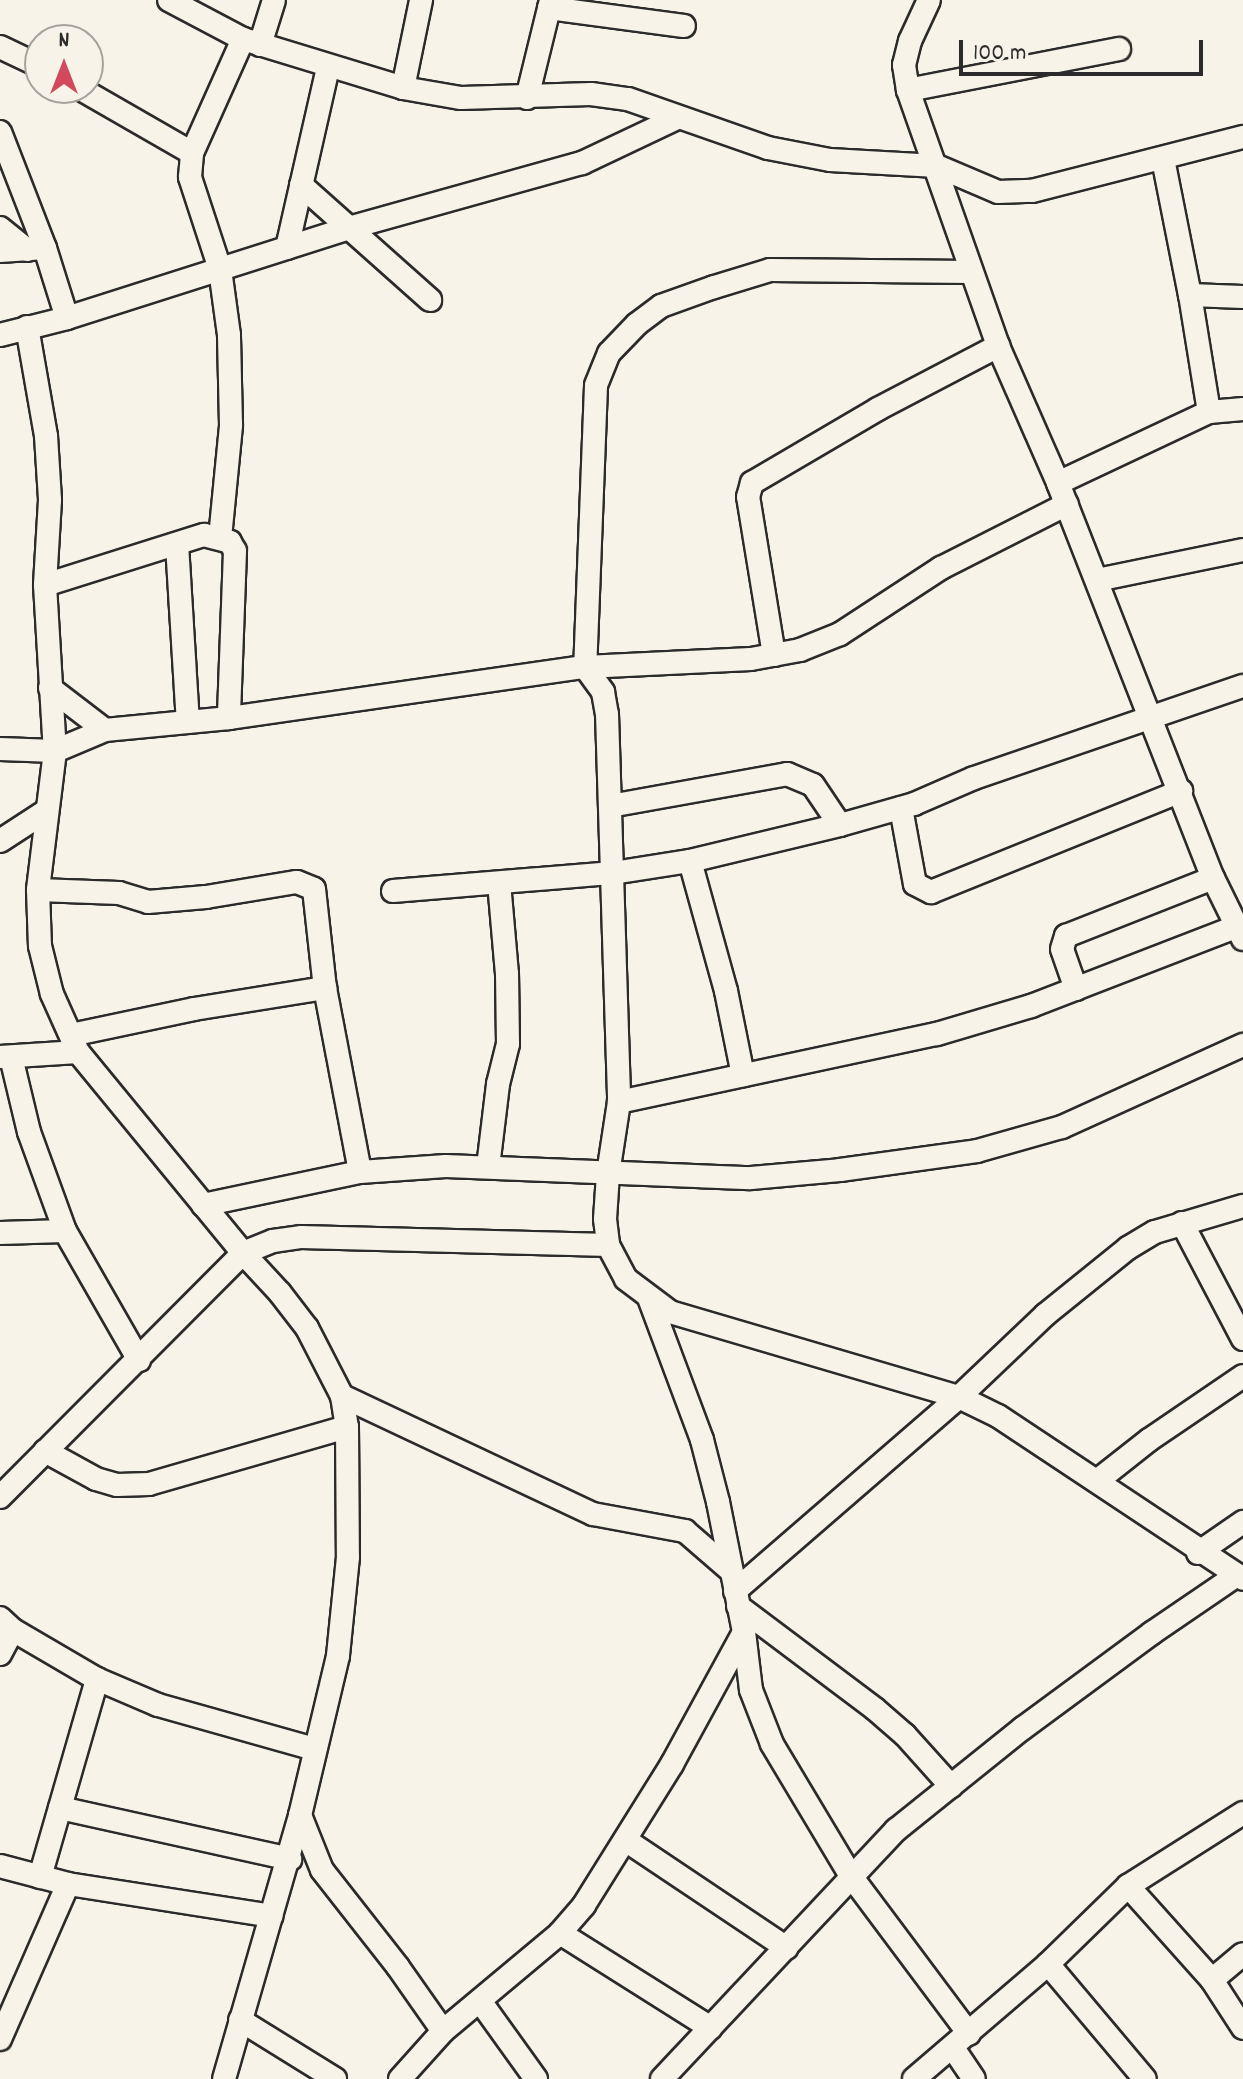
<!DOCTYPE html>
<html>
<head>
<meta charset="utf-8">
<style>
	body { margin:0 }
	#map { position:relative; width:1243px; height:2079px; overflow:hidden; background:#f7f3e8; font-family:Dekko,sans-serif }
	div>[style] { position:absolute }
	.roads { filter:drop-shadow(2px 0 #2b2b2b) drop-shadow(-2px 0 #2b2b2b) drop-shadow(0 2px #2b2b2b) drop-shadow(0 -2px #2b2b2b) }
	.minor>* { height:22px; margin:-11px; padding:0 11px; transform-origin:11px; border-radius:11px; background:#f7f3e8 }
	span { translate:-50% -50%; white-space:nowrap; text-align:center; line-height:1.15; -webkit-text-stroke:6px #f7f3e8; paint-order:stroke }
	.north { position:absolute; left:24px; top:24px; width:80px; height:80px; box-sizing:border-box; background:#f7f3e8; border:2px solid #a5a39c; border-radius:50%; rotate:0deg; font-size:22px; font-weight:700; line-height:32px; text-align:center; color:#2b2b2b }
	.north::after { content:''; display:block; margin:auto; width:28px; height:36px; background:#d1495b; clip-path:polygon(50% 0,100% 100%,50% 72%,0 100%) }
	.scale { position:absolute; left:959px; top:40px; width:244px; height:36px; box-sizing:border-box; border:4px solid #2b2b2b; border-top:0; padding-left:10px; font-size:24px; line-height:28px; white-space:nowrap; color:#2b2b2b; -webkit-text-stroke:6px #f7f3e8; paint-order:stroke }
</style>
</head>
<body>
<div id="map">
	<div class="roads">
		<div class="minor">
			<i style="left:169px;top:0;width:84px;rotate:27.8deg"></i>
			<i style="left:243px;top:39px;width:167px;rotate:17deg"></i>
			<i style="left:403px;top:88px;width:59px;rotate:9.8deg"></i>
			<i style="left:461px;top:98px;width:130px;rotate:-1.8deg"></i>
			<i style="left:591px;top:94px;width:37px;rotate:8deg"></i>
			<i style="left:628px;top:99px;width:148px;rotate:19.3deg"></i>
			<i style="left:768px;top:148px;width:63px;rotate:11deg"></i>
			<i style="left:830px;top:160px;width:107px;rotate:3.2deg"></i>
			<i style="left:937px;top:166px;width:66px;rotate:23.1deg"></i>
			<i style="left:998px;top:192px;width:34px;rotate:-2deg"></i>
			<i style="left:1032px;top:191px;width:218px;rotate:-14.4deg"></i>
			<i style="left:929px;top:0;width:45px;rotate:114.9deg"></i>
			<i style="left:910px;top:41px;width:25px;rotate:104deg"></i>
			<i style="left:904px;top:65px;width:25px;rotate:81deg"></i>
			<i style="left:908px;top:90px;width:271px;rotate:70.6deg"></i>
			<i style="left:998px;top:346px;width:150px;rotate:66.3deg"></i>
			<i style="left:1058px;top:483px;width:424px;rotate:68.6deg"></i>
			<i style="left:1213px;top:878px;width:68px;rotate:63.8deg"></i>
			<i style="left:549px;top:8px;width:136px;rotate:7.6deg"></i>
			<i style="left:260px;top:45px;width:47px;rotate:-72.7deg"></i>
			<i style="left:0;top:47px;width:44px;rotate:25.4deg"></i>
			<i style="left:79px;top:88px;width:130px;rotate:29.9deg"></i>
			<i style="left:403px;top:88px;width:90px;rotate:-78.4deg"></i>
			<i style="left:908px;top:90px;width:215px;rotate:-11deg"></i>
			<i style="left:527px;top:98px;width:101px;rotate:-76.2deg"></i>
			<i style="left:0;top:132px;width:124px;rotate:68.8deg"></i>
			<i style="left:45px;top:248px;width:73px;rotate:72.6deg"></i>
			<i style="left:1163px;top:159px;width:139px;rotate:78.8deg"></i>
			<i style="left:1190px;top:295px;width:53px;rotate:2.2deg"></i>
			<i style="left:301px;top:185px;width:173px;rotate:41.7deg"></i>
			<i style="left:0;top:228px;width:35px;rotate:39deg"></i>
			<i style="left:287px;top:248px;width:186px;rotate:-77.2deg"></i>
			<i style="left:0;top:251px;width:45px;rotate:-3.8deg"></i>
			<i style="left:971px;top:272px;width:201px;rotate:-179.4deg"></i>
			<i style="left:770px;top:270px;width:59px;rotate:163.1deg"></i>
			<i style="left:714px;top:287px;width:56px;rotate:160.3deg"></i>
			<i style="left:661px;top:306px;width:30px;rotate:143deg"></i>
			<i style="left:637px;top:324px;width:40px;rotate:134deg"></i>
			<i style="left:609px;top:353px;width:35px;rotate:112deg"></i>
			<i style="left:596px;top:386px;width:281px;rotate:92.2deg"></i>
			<i style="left:585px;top:667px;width:31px;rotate:54deg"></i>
			<i style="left:603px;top:692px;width:22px;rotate:80deg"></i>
			<i style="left:607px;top:714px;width:388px;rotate:88.2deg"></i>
			<i style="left:619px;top:1102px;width:73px;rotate:98.7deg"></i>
			<i style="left:608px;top:1174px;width:45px;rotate:93.8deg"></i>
			<i style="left:605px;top:1219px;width:26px;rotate:83deg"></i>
			<i style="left:608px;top:1245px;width:38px;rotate:62deg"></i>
			<i style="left:626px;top:1279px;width:55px;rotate:36.9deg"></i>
			<i style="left:670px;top:1312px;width:301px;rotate:16.4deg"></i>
			<i style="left:959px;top:1397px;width:43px;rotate:26deg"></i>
			<i style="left:998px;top:1416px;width:294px;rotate:33.6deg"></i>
			<i style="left:27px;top:327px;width:111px;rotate:80.1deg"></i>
			<i style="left:46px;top:436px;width:64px;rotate:86.4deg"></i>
			<i style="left:50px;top:500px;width:85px;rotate:93.4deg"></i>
			<i style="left:45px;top:585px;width:166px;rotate:86.6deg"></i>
			<i style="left:55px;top:751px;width:140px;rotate:97deg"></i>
			<i style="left:38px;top:890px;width:56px;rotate:88deg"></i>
			<i style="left:40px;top:946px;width:49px;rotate:76deg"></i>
			<i style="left:52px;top:994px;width:64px;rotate:65.9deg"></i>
			<i style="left:78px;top:1052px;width:260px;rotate:50.6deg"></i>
			<i style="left:243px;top:1253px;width:54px;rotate:47.2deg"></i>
			<i style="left:280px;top:1293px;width:44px;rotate:52.4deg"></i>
			<i style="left:307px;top:1328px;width:76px;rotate:62.8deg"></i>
			<i style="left:342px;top:1396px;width:31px;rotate:81deg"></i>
			<i style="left:347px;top:1427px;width:130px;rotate:89.6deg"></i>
			<i style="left:348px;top:1557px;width:100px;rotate:95.8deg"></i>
			<i style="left:338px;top:1656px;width:163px;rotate:103.4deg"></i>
			<i style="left:300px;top:1815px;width:59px;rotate:68.2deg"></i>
			<i style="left:322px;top:1870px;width:123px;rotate:51.9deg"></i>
			<i style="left:398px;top:1967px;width:78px;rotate:54.9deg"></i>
			<i style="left:0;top:335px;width:69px;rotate:-14.2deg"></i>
			<i style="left:67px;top:318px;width:296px;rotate:-17.7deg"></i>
			<i style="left:349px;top:228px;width:242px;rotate:-15.6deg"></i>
			<i style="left:582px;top:163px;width:105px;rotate:-25.3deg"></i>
			<i style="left:1209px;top:412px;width:34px;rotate:-5deg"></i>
			<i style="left:1058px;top:483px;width:167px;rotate:-25.2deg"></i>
			<i style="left:1209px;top:412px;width:119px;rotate:-99.2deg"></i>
			<i style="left:220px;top:538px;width:114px;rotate:-84.4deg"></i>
			<i style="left:231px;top:425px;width:90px;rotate:-91.3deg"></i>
			<i style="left:229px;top:335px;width:67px;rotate:-97.8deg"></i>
			<i style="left:220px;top:269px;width:97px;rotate:-108.1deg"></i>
			<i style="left:190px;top:177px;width:24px;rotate:-85deg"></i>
			<i style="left:192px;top:153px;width:125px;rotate:-65.9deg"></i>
			<i style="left:177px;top:544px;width:178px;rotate:86.5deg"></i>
			<i style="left:1097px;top:580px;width:149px;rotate:-11.6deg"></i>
			<i style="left:45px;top:585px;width:167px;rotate:-17.5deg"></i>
			<i style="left:204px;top:535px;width:27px;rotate:15deg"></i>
			<i style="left:230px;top:542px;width:10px;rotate:61deg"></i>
			<i style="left:235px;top:551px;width:167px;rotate:92.1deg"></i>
			<i style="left:774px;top:655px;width:160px;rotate:-99.3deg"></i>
			<i style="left:748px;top:497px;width:15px;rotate:-74deg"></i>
			<i style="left:752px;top:483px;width:146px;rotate:-30.4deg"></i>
			<i style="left:878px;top:409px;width:136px;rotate:-27.7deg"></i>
			<i style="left:50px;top:688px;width:69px;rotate:37.4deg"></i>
			<i style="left:0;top:749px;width:55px;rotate:2.1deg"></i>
			<i style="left:55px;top:751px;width:54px;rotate:-22.8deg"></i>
			<i style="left:105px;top:730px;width:125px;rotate:-5.5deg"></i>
			<i style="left:229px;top:718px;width:360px;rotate:-8.2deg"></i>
			<i style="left:585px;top:667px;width:166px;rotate:-2.8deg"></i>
			<i style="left:751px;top:659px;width:50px;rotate:-10.4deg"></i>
			<i style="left:800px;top:650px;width:43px;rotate:-21.8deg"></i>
			<i style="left:840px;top:634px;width:121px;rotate:-33.2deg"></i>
			<i style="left:941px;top:568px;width:141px;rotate:-26.9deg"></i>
			<i style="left:610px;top:806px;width:180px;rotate:-10.2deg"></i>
			<i style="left:787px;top:774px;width:28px;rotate:23deg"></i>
			<i style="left:813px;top:785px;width:48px;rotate:56deg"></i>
			<i style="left:901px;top:808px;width:77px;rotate:79.6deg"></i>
			<i style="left:915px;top:884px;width:18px;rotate:27deg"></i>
			<i style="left:931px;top:892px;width:270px;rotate:-22deg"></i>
			<i style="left:0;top:841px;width:55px;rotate:-33.1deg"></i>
			<i style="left:690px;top:861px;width:135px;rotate:74.5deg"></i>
			<i style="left:726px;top:991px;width:86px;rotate:78.6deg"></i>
			<i style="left:38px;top:890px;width:81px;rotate:2.1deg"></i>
			<i style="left:119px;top:893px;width:30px;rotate:17deg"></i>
			<i style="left:148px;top:902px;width:58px;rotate:-4.9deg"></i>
			<i style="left:206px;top:897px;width:92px;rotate:-9.4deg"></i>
			<i style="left:297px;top:882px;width:18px;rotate:22deg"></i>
			<i style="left:314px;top:889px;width:100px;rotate:83.7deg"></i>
			<i style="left:325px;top:988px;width:187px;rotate:79.2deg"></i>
			<i style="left:393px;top:891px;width:221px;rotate:-4.7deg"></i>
			<i style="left:613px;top:873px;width:78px;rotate:-8.9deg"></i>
			<i style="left:690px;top:861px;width:154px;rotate:-13.5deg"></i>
			<i style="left:840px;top:825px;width:77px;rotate:-15.8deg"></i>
			<i style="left:914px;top:804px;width:65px;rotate:-23.4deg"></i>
			<i style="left:974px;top:778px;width:284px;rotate:-18.9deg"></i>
			<i style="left:1076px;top:989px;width:42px;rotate:-109.3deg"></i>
			<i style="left:1062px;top:949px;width:14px;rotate:-73deg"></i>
			<i style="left:1066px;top:936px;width:158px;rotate:-21.5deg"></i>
			<i style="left:71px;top:1035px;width:126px;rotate:-11.9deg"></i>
			<i style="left:194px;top:1009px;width:133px;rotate:-9.1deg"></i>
			<i style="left:0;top:1057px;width:78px;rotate:-3.7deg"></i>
			<i style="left:11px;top:1057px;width:77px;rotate:76.5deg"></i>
			<i style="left:29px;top:1132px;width:105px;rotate:70deg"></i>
			<i style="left:65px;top:1231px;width:149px;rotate:60.2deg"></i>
			<i style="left:619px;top:1102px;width:325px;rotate:-12.1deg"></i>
			<i style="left:937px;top:1034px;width:98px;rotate:-16.6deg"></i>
			<i style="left:1031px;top:1006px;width:220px;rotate:-21.1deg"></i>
			<i style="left:488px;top:1167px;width:84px;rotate:-83.1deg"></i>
			<i style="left:498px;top:1084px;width:41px;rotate:-76deg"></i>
			<i style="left:508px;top:1044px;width:70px;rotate:-90.8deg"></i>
			<i style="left:507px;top:974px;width:91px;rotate:-95deg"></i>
			<i style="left:203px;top:1205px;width:160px;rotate:-11.9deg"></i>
			<i style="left:360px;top:1172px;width:86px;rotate:-4deg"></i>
			<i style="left:446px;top:1166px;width:305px;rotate:2.3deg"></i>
			<i style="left:751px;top:1178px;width:89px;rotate:-5.1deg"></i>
			<i style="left:840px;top:1170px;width:138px;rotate:-7.9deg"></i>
			<i style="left:977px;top:1151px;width:88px;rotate:-15.8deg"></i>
			<i style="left:1062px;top:1127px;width:199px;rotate:-24.4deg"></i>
			<i style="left:1182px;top:1223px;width:131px;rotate:62.3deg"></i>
			<i style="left:0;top:1233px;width:65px;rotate:-1.8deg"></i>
			<i style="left:649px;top:1298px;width:152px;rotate:69.5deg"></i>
			<i style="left:702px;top:1440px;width:64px;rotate:75.5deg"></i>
			<i style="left:718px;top:1502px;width:133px;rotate:78.7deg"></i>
			<i style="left:744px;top:1632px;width:58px;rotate:83.1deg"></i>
			<i style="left:751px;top:1690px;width:58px;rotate:68.7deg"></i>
			<i style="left:772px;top:1744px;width:154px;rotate:59.1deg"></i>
			<i style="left:851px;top:1876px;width:197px;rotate:53.2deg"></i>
			<i style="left:342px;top:1396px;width:277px;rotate:25.2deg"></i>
			<i style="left:593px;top:1514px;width:94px;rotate:10.5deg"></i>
			<i style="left:685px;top:1531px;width:60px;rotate:40.9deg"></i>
			<i style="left:45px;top:1451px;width:58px;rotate:28.8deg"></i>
			<i style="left:96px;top:1479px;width:22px;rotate:16deg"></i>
			<i style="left:117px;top:1485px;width:32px;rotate:-2deg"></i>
			<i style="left:149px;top:1484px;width:206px;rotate:-16.1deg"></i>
			<i style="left:1097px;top:1481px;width:66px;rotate:-38.3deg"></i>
			<i style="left:1149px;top:1440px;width:114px;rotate:-34.2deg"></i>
			<i style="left:0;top:1497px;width:344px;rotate:-45.1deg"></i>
			<i style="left:243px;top:1253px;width:32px;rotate:-22deg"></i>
			<i style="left:273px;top:1241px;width:29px;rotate:-8deg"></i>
			<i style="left:302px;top:1237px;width:306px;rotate:1.5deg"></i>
			<i style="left:1198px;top:1553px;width:55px;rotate:-34.6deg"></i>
			<i style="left:735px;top:1591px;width:296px;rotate:-40.9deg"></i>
			<i style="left:959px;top:1397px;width:119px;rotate:-43.6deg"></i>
			<i style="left:1045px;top:1315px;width:107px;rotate:-38.9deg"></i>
			<i style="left:1128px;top:1248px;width:31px;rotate:-31deg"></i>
			<i style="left:1155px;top:1232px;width:92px;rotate:-16.5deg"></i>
			<i style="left:738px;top:1606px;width:171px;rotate:36.9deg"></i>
			<i style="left:875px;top:1709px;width:40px;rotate:41deg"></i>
			<i style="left:905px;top:1735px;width:69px;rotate:48deg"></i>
			<i style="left:0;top:1618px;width:18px;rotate:43deg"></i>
			<i style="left:13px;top:1630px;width:97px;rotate:30.3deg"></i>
			<i style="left:97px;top:1679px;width:66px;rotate:23.1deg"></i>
			<i style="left:158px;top:1705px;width:163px;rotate:15.7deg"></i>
			<i style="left:0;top:1654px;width:27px;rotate:-62deg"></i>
			<i style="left:60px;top:1808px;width:236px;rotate:12.5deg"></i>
			<i style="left:627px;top:1841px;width:192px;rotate:33.8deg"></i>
			<i style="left:0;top:1866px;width:70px;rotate:14.8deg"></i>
			<i style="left:68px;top:1884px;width:206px;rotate:8.9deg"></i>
			<i style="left:40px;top:1877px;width:206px;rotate:-73.9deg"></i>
			<i style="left:1128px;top:1886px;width:126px;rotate:48.2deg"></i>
			<i style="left:1212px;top:1980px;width:57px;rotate:57.1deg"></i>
			<i style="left:560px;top:1933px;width:178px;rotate:32.2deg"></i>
			<i style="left:1048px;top:1964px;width:150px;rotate:49.9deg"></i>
			<i style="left:1212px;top:1980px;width:40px;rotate:-40deg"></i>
			<i style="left:480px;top:2001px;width:96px;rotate:54.3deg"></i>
			<i style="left:240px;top:2020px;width:112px;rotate:31.8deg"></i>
			<i style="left:0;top:2039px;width:169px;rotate:-66.3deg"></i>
			<i style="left:953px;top:2048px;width:37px;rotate:56deg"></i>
			<i style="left:224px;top:2079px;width:275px;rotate:-73.9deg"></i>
			<i style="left:400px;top:2079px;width:64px;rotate:-48.1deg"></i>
			<i style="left:443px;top:2031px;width:153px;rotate:-39.9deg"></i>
			<i style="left:560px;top:1933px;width:37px;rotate:-49deg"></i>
			<i style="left:584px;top:1905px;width:166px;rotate:-58deg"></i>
			<i style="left:672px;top:1764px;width:150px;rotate:-61.4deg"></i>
			<i style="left:662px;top:2079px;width:342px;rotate:-46.8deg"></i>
			<i style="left:896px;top:1830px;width:163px;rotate:-38.8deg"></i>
			<i style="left:1023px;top:1728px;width:160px;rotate:-36.4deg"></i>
			<i style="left:1152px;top:1633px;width:103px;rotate:-34.3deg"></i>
			<i style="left:914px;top:2079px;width:177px;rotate:-40.6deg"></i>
			<i style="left:1048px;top:1964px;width:112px;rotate:-44.3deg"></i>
			<i style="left:1128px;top:1886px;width:136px;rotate:-32.4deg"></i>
		</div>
	</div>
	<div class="north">N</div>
	<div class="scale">100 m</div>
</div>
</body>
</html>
